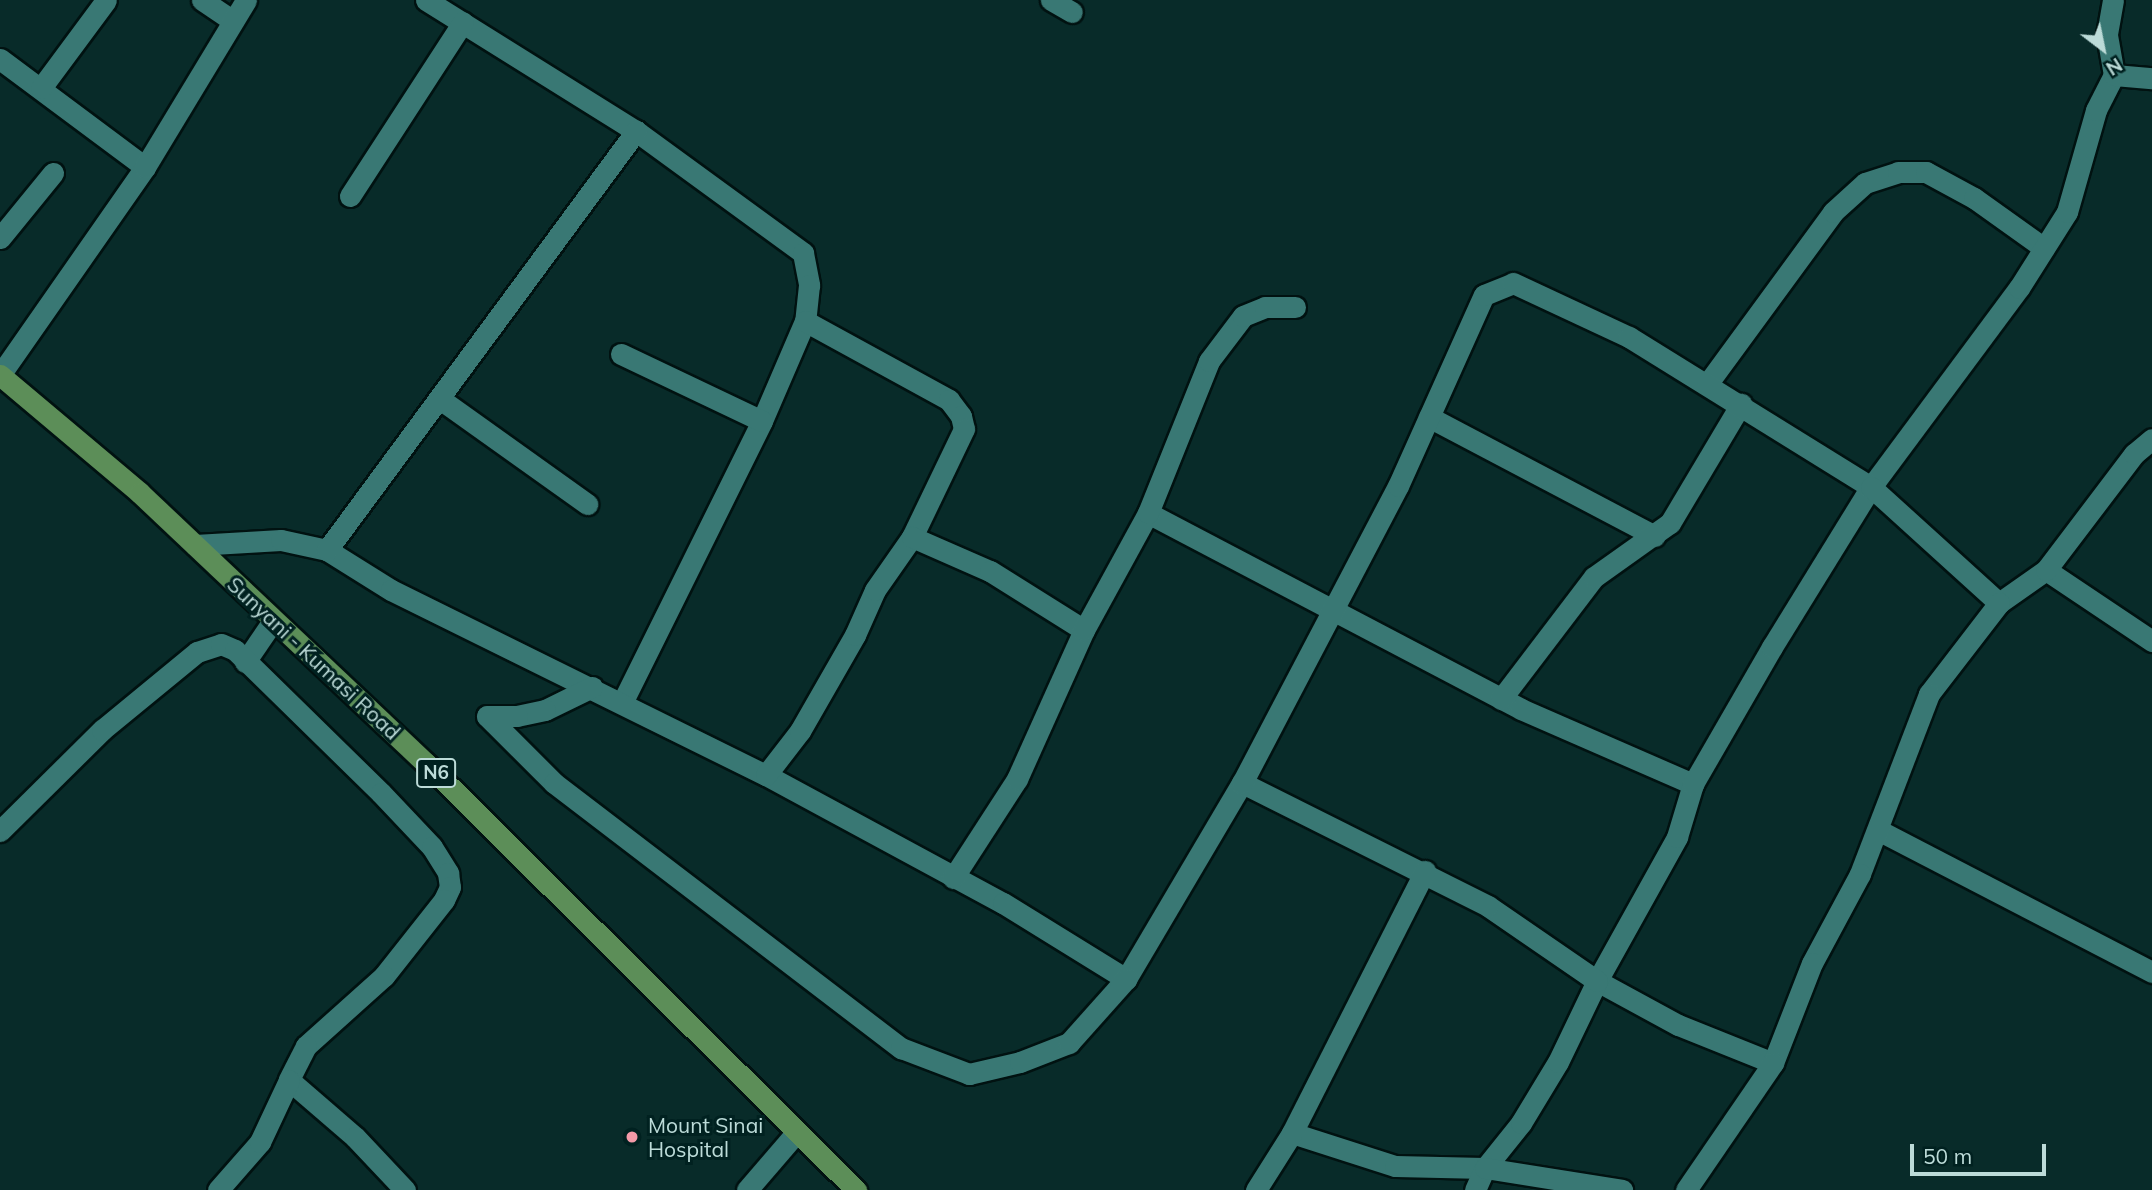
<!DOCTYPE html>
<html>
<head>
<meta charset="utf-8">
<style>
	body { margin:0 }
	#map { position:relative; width:2152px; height:1190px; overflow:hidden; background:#082b29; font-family:Mulish,sans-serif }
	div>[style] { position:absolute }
	.roads { filter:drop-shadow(2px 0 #011211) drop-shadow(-2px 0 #011211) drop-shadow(0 2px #011211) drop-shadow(0 -2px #011211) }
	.minor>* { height:21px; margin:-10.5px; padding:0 10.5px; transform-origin:10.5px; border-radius:10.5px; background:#397874 }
	.major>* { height:21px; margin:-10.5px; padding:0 10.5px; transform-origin:10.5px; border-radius:10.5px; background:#5c8e58 }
	.dots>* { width:19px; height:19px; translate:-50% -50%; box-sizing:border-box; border:4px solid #002120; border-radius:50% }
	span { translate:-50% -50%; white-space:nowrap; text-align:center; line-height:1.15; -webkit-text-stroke:6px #002120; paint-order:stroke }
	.shield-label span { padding:2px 5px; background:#002120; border:2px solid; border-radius:5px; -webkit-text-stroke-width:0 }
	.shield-label { font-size:19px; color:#bcdbd8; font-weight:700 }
	.street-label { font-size:21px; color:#bcdbd8 }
	.poi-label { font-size:21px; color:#bcdbd8 }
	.left { translate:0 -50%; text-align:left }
	.north { position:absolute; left:2068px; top:14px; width:70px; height:70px; -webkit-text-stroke:5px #002120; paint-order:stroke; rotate:148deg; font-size:19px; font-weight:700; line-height:28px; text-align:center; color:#bcdbd8 }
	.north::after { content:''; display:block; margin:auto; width:24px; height:32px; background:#bcdbd8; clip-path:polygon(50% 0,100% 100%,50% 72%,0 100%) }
	.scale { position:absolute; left:1910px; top:1144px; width:136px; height:32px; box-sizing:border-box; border:4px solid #bcdbd8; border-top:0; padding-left:9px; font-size:21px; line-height:24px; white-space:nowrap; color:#bcdbd8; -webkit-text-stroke:5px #002120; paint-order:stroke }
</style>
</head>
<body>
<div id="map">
	<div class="roads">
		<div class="minor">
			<i style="left:202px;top:0;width:37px;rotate:34deg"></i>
			<i style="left:426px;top:0;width:248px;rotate:32deg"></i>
			<i style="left:636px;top:131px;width:207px;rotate:36.1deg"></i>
			<i style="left:803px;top:253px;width:33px;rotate:79deg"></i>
			<i style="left:809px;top:285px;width:36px;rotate:96deg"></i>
			<i style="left:805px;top:321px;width:109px;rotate:113.3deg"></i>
			<i style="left:762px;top:421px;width:315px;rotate:116.4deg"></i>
			<i style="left:1051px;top:0;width:24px;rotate:30deg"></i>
			<i style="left:2113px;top:0;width:36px;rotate:100deg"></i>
			<i style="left:2107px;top:35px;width:41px;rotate:80.1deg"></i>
			<i style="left:0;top:59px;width:181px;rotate:36.7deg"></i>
			<i style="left:41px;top:88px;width:109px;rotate:-53.5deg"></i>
			<i style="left:350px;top:196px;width:207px;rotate:-57deg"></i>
			<i style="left:0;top:238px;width:84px;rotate:-50.8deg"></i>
			<i style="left:805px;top:321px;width:164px;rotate:28.7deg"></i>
			<i style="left:949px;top:400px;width:20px;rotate:53deg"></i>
			<i style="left:961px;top:416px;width:13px;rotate:77deg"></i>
			<i style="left:964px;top:429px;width:120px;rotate:115.7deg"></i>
			<i style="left:621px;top:354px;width:156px;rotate:25.4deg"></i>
			<i style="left:0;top:375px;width:254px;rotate:-55.1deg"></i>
			<i style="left:145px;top:167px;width:195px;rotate:-58.8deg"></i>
			<i style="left:1708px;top:383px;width:212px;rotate:-53.8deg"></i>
			<i style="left:1833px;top:212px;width:43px;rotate:-42.2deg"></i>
			<i style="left:1865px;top:183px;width:35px;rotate:-18deg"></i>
			<i style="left:1898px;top:172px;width:28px"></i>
			<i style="left:1926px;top:172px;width:55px;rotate:28.4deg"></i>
			<i style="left:1974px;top:198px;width:86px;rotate:35.5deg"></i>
			<i style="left:440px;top:399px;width:181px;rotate:35.5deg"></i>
			<i style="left:1429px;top:417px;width:255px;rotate:27.8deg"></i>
			<i style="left:1148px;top:513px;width:421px;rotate:27.7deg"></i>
			<i style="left:1521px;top:709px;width:188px;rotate:23.6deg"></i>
			<i style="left:195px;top:545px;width:86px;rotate:-3.3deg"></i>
			<i style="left:281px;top:540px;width:47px;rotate:12.3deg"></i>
			<i style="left:327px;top:550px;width:75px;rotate:32deg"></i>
			<i style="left:391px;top:590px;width:418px;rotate:26.3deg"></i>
			<i style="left:766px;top:775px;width:269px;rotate:28.4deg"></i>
			<i style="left:1003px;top:903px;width:145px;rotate:31.7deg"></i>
			<i style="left:1126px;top:979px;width:228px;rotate:-59.4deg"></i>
			<i style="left:327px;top:550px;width:521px;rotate:-53.59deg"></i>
			<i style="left:2046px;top:570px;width:128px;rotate:33.8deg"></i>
			<i style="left:1999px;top:603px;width:57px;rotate:-35.1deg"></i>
			<i style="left:2046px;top:570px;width:146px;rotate:-52.8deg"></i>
			<i style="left:2134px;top:454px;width:23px;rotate:-40deg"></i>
			<i style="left:245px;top:662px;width:50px;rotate:-55.7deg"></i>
			<i style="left:592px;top:687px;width:52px;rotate:153.9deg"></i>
			<i style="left:545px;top:710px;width:29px;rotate:168deg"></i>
			<i style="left:517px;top:716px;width:30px;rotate:180deg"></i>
			<i style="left:487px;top:716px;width:95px;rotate:45deg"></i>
			<i style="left:554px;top:783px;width:437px;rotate:37.4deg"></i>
			<i style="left:901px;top:1048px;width:73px;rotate:20.9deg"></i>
			<i style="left:969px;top:1074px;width:52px;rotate:-13.2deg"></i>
			<i style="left:1020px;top:1062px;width:53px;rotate:-21.2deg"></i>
			<i style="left:1069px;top:1043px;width:86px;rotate:-48.3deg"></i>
			<i style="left:1501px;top:699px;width:153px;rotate:-52.7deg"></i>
			<i style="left:1594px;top:577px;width:93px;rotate:-35.4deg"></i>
			<i style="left:1670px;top:523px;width:139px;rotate:-59.2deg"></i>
			<i style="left:766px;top:775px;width:56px;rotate:-52.3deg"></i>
			<i style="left:800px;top:731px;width:111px;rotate:-60.2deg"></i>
			<i style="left:855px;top:635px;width:49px;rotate:-66deg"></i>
			<i style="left:875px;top:590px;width:65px;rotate:-55.1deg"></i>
			<i style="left:912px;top:537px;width:85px;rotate:23.6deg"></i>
			<i style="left:990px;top:571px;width:111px;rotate:32.1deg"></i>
			<i style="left:1878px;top:830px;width:309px;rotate:27.4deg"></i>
			<i style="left:0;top:831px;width:144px;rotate:-44.7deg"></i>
			<i style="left:102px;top:730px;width:123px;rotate:-39.4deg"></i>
			<i style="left:197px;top:652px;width:25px;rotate:-18deg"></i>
			<i style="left:221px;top:644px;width:15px;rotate:23deg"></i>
			<i style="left:235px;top:650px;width:204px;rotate:44.4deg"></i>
			<i style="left:381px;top:793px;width:74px;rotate:46.6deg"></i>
			<i style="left:432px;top:847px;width:31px;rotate:58deg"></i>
			<i style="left:448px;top:873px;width:14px;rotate:82deg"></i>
			<i style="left:450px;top:887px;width:14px;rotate:115deg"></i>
			<i style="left:444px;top:900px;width:97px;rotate:128.3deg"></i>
			<i style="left:384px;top:976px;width:105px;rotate:138.1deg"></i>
			<i style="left:306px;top:1046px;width:38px;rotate:117deg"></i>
			<i style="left:289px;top:1080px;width:87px;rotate:40.8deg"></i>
			<i style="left:355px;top:1137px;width:73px;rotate:46.7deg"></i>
			<i style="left:953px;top:878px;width:118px;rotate:-57.1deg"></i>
			<i style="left:1017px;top:779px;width:163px;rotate:-65.8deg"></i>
			<i style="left:1084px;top:630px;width:133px;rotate:-61.3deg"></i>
			<i style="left:1148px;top:513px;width:164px;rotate:-68.1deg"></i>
			<i style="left:1209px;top:361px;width:56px;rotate:-52.9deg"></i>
			<i style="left:1243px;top:316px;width:24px;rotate:-22deg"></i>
			<i style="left:1265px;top:307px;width:30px"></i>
			<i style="left:1773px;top:1063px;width:102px;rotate:-158.2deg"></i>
			<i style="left:1678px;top:1025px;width:92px;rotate:-151.5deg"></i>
			<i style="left:1597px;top:981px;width:165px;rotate:-60.9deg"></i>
			<i style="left:1677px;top:837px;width:55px;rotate:-73.2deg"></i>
			<i style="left:1693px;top:784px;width:158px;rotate:-60deg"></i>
			<i style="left:1772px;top:647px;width:188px;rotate:-58.3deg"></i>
			<i style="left:1871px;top:487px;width:248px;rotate:-53.4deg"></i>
			<i style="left:2019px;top:288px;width:90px;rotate:-57.7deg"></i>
			<i style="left:2067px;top:212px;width:106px;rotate:-74.1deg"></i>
			<i style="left:2096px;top:110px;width:39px;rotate:-63deg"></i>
			<i style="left:2114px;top:75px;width:38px;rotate:5deg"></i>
			<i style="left:1292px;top:1133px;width:108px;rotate:17.8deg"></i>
			<i style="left:1395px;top:1166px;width:90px;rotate:1.3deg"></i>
			<i style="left:1485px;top:1168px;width:58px;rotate:-51.3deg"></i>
			<i style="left:1521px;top:1123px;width:71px;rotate:-58.8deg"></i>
			<i style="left:1558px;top:1062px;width:90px;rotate:-64.3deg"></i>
			<i style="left:1597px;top:981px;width:132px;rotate:-145.5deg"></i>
			<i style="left:1488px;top:906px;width:275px;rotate:-153.4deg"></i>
			<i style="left:1242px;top:783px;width:335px;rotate:-62.3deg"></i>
			<i style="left:1398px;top:486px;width:209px;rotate:-65.8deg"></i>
			<i style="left:1484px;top:295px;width:31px;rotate:-22deg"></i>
			<i style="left:1513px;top:283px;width:128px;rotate:25deg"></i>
			<i style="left:1629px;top:337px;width:285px;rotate:31.8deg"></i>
			<i style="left:1871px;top:487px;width:173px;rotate:42.2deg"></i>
			<i style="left:1999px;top:603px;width:115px;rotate:127.6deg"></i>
			<i style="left:1929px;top:694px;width:193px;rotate:111deg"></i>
			<i style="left:1860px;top:874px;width:101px;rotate:118.3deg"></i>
			<i style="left:1812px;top:963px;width:107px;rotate:111.3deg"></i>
			<i style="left:1773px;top:1063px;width:154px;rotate:124.4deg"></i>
			<i style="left:218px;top:1190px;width:64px;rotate:-48.8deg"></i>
			<i style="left:260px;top:1142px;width:68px;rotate:-64.9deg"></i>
			<i style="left:747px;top:1190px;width:75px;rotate:-49.3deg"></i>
			<i style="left:1256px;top:1190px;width:67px;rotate:-57.7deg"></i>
			<i style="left:1292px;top:1133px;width:294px;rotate:-63.1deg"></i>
			<i style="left:1475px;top:1190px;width:24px;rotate:-66deg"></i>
			<i style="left:1485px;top:1168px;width:139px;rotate:9.1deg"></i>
		</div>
		<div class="major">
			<i style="left:0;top:375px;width:183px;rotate:40.1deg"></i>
			<i style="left:140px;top:493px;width:395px;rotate:43.4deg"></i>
			<i style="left:427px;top:764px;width:605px;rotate:44.8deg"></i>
		</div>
	</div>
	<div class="dots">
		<i style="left:632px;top:1137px;background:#f39aa8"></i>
	</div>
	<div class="shield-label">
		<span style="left:436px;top:773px">N6</span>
	</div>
	<div class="street-label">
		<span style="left:314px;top:658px;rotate:43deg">Sunyani - Kumasi Road</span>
	</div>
	<div class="poi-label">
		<span class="left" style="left:648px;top:1137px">Mount Sinai<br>Hospital</span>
	</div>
	<div class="north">N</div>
	<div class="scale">50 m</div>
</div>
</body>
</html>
